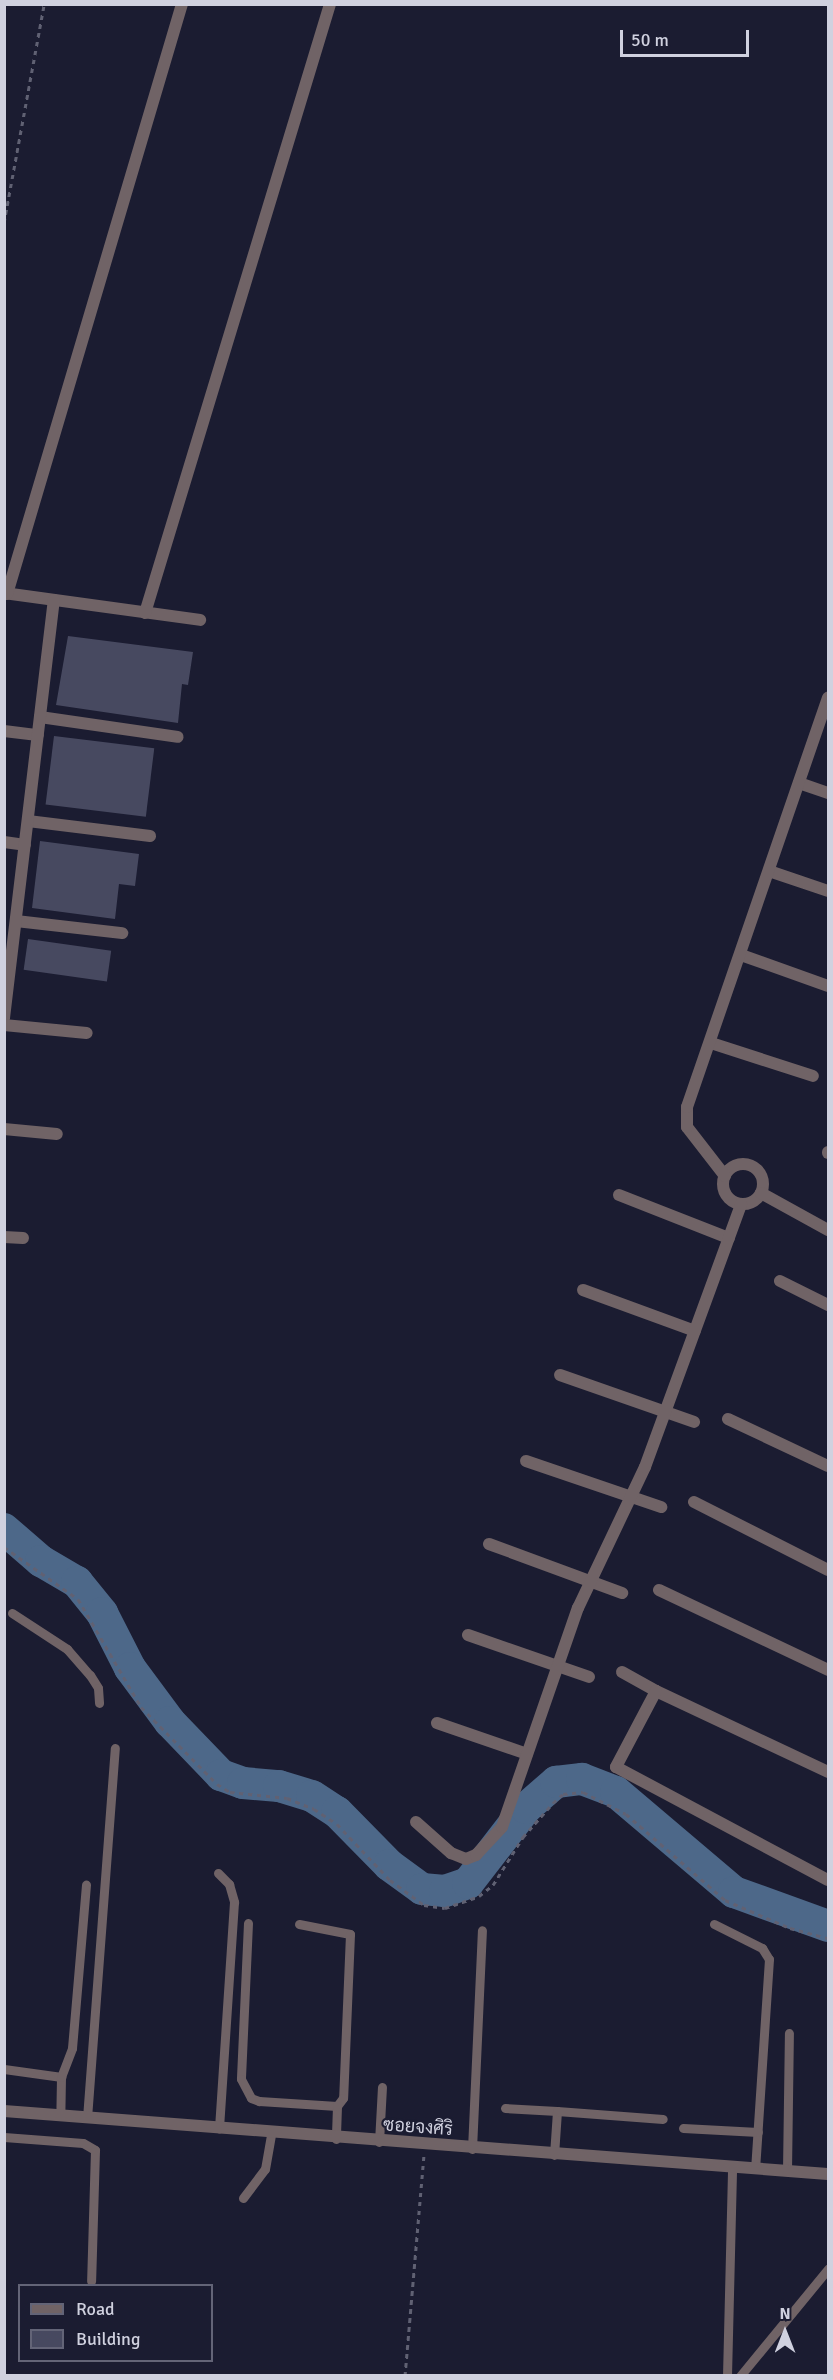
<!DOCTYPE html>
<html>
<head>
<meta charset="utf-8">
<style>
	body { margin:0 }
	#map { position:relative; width:833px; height:2380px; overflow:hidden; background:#1b1c31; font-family:Signika,Sarabun,sans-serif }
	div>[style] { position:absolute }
	.river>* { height:32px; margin:-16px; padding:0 16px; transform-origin:16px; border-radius:16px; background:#4d6889 }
	.building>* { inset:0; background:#474960; transform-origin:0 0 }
	.path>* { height:3px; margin-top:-1.5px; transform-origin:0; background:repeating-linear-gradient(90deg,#606173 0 4.5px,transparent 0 9px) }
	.service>* { height:9px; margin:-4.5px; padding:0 4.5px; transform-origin:4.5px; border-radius:4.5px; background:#706366 }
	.minor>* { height:12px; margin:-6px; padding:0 6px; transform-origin:6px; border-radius:6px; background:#706366 }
	.minor>.ring { margin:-6px; padding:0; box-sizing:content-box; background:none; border:12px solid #706366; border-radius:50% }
	.tertiary>* { height:12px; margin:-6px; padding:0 6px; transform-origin:6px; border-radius:6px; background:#706366 }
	span { translate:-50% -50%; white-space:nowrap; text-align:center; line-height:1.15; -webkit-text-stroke:4.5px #1b1c31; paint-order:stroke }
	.street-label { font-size:18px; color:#d0d1df }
	.frame { position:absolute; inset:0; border:6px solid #d0d1df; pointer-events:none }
	.legend { position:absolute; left:18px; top:2284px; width:195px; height:78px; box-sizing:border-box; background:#1b1c31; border:2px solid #636477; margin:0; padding:8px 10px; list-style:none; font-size:18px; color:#d0d1df }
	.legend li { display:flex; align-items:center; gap:12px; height:30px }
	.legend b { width:30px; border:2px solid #636477 }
	.north { position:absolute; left:755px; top:2302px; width:60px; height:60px; -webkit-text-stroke:4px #1b1c31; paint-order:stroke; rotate:0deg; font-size:16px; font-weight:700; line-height:24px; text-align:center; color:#d0d1df }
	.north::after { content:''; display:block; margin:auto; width:21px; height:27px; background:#d0d1df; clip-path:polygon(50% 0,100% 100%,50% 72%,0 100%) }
	.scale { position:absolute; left:620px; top:30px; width:129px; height:27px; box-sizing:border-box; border:3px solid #d0d1df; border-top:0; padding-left:8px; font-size:18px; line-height:21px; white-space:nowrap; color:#d0d1df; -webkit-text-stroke:4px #1b1c31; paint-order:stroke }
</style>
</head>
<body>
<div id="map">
	<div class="river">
		<i style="left:4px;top:1529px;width:49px;rotate:40.9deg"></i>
		<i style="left:41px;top:1561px;width:42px;rotate:30.3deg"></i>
		<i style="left:77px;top:1582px;width:40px;rotate:51deg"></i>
		<i style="left:102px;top:1613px;width:62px;rotate:63deg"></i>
		<i style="left:130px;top:1668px;width:67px;rotate:53.5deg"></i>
		<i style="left:170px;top:1722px;width:74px;rotate:46.1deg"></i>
		<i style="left:221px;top:1775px;width:23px;rotate:20deg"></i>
		<i style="left:243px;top:1783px;width:36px;rotate:5deg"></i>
		<i style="left:279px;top:1786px;width:34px;rotate:17deg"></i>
		<i style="left:312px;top:1796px;width:30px;rotate:33deg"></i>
		<i style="left:337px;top:1812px;width:74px;rotate:45.5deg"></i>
		<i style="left:389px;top:1865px;width:41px;rotate:36deg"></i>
		<i style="left:422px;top:1889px;width:23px;rotate:5deg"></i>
		<i style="left:445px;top:1891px;width:24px;rotate:-19deg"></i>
		<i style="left:468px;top:1883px;width:95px;rotate:-52.3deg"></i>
		<i style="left:526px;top:1808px;width:40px;rotate:-41deg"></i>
		<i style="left:556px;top:1782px;width:26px;rotate:-7deg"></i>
		<i style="left:582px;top:1779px;width:36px;rotate:21deg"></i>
		<i style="left:616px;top:1792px;width:155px;rotate:40.3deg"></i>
		<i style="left:734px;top:1892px;width:100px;rotate:19.9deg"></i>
	</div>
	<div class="building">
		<i style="clip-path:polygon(68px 636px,193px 652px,188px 685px,182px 684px,178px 723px,56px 705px)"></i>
		<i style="left:54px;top:736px;width:101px;height:69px;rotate:7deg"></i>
		<i style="clip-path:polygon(40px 841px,139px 854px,135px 886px,119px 884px,115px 919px,32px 908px)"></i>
		<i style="left:28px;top:939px;width:84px;height:31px;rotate:8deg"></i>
	</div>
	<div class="path">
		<i style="left:4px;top:223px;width:223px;rotate:-79.6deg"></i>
		<i style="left:4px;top:1547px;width:90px;rotate:35.1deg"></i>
		<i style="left:78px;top:1599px;width:125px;rotate:59.7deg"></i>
		<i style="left:141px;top:1707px;width:108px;rotate:45.4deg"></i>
		<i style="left:217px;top:1784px;width:15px;rotate:32deg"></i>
		<i style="left:230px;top:1792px;width:57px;rotate:6deg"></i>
		<i style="left:287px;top:1798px;width:29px;rotate:22deg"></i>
		<i style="left:314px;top:1809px;width:27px;rotate:33deg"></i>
		<i style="left:337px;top:1824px;width:77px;rotate:46.6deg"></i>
		<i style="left:390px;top:1880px;width:42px;rotate:36.3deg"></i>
		<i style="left:424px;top:1905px;width:21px;rotate:8deg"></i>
		<i style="left:445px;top:1908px;width:36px;rotate:-19deg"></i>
		<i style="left:479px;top:1896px;width:18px;rotate:-38deg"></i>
		<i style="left:493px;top:1885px;width:57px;rotate:-58deg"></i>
		<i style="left:523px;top:1837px;width:45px;rotate:-48.6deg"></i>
		<i style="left:553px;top:1803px;width:13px;rotate:-42deg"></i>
		<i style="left:563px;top:1794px;width:20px;rotate:-6deg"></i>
		<i style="left:583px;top:1792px;width:48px;rotate:27.1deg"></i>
		<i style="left:626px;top:1814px;width:131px;rotate:41deg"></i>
		<i style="left:725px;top:1900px;width:71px;rotate:23.3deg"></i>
		<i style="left:790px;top:1928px;width:39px;rotate:15deg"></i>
		<i style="left:405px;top:2376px;width:221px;rotate:-85.1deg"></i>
	</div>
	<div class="service">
		<i style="left:12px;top:1613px;width:66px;rotate:33.2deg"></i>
		<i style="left:67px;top:1649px;width:35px;rotate:49deg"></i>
		<i style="left:90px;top:1675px;width:15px;rotate:58deg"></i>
		<i style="left:98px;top:1688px;width:15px;rotate:86deg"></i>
		<i style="left:218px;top:1873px;width:16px;rotate:45deg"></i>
		<i style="left:229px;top:1884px;width:19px;rotate:74deg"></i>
		<i style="left:234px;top:1902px;width:227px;rotate:93.8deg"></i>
		<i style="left:248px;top:1923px;width:156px;rotate:92.6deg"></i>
		<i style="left:241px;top:2079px;width:21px;rotate:62deg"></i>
		<i style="left:251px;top:2098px;width:9px;rotate:21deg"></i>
		<i style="left:259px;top:2101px;width:78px;rotate:3.7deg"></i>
		<i style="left:337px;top:2106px;width:33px;rotate:92deg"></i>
		<i style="left:299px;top:1924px;width:52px;rotate:11.1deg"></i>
		<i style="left:350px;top:1934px;width:164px;rotate:92.4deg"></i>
		<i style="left:343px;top:2098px;width:10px;rotate:127deg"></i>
		<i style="left:714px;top:1924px;width:54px;rotate:26.6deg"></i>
		<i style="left:762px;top:1948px;width:13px;rotate:58deg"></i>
		<i style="left:769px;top:1959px;width:209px;rotate:93.8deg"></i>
		<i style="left:4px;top:2069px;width:58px;rotate:8deg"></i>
		<i style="left:61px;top:2077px;width:39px;rotate:91deg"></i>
		<i style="left:61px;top:2077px;width:31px;rotate:-69deg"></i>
		<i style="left:72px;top:2048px;width:164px;rotate:-85.1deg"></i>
		<i style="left:505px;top:2108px;width:52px;rotate:3.3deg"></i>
		<i style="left:557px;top:2111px;width:44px;rotate:93.9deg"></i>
		<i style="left:557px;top:2111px;width:106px;rotate:4.3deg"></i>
		<i style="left:87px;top:2118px;width:371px;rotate:-85.7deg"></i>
		<i style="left:683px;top:2128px;width:75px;rotate:3.1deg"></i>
		<i style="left:4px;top:2137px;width:79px;rotate:4.3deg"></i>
		<i style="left:83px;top:2143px;width:14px;rotate:30deg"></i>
		<i style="left:95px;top:2150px;width:131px;rotate:91.7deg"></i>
		<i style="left:379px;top:2142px;width:55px;rotate:-86.9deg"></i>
		<i style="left:472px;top:2149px;width:219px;rotate:-87.4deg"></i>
		<i style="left:787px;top:2171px;width:138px;rotate:-89.2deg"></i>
		<i style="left:243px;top:2198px;width:36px;rotate:-53deg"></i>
		<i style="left:265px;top:2169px;width:36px;rotate:-80deg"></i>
		<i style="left:727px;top:2376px;width:209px;rotate:-88.6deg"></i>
		<i style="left:740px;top:2376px;width:139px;rotate:-50.6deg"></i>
	</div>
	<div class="minor">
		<i style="left:4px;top:593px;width:198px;rotate:7.8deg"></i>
		<i style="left:7px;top:594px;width:615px;rotate:-73.48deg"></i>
		<i style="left:145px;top:613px;width:636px;rotate:-73.1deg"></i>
		<i style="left:40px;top:717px;width:139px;rotate:8.2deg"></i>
		<i style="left:4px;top:731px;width:34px;rotate:7deg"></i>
		<i style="left:799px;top:783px;width:31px;rotate:19deg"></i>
		<i style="left:28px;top:821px;width:123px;rotate:7deg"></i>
		<i style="left:4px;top:842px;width:21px;rotate:8deg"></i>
		<i style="left:769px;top:871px;width:62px;rotate:18.7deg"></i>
		<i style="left:16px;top:921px;width:107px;rotate:6.5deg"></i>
		<i style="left:741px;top:955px;width:92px;rotate:19.6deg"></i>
		<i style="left:4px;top:1018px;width:421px;rotate:-83.2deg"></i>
		<i style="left:4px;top:1025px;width:83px;rotate:5.5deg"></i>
		<i style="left:711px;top:1043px;width:107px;rotate:17.9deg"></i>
		<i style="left:4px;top:1129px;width:53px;rotate:5.4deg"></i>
		<i style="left:828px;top:1153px;width:1px;rotate:-90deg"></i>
		<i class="ring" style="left:723px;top:1164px;width:28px;height:28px"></i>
		<i style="left:725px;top:1176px;width:62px;rotate:-127.8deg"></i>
		<i style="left:687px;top:1127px;width:20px;rotate:-90deg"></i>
		<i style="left:687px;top:1107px;width:433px;rotate:-71deg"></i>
		<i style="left:761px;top:1193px;width:77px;rotate:28.9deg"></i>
		<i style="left:619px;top:1195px;width:118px;rotate:21.4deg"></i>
		<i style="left:4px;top:1237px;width:19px;rotate:3deg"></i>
		<i style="left:780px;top:1281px;width:54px;rotate:26.6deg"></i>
		<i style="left:583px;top:1290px;width:119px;rotate:20.1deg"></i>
		<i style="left:560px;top:1375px;width:142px;rotate:19.3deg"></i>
		<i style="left:728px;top:1419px;width:110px;rotate:25.2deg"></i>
		<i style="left:526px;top:1461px;width:143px;rotate:18.8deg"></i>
		<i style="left:694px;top:1502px;width:150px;rotate:26.9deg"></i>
		<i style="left:489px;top:1544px;width:142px;rotate:20.2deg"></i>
		<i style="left:659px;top:1590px;width:187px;rotate:25.3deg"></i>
		<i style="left:468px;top:1635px;width:128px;rotate:19.1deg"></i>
		<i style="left:622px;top:1672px;width:39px;rotate:29deg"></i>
		<i style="left:656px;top:1691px;width:190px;rotate:25.2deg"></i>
		<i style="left:656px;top:1691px;width:86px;rotate:117.8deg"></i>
		<i style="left:616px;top:1767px;width:240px;rotate:28.1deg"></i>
		<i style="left:437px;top:1723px;width:95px;rotate:19deg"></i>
		<i style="left:416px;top:1822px;width:47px;rotate:41.5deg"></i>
		<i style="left:451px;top:1853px;width:16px;rotate:22deg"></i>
		<i style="left:466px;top:1859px;width:11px;rotate:-22deg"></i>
		<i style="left:476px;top:1855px;width:38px;rotate:-47deg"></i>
		<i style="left:502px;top:1827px;width:232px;rotate:-70.9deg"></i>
		<i style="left:578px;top:1608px;width:156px;rotate:-64.6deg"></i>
		<i style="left:645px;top:1467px;width:280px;rotate:-69.9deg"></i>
	</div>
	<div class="tertiary">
		<i style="left:4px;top:2111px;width:826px;rotate:4.37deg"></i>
	</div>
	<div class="street-label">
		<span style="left:418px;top:2127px;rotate:4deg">ซอยจงศิริ</span>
	</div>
	<div class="frame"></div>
	<ul class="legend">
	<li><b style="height:8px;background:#706366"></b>Road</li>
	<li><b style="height:16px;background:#474960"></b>Building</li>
	</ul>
	<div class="north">N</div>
	<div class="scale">50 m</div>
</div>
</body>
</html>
